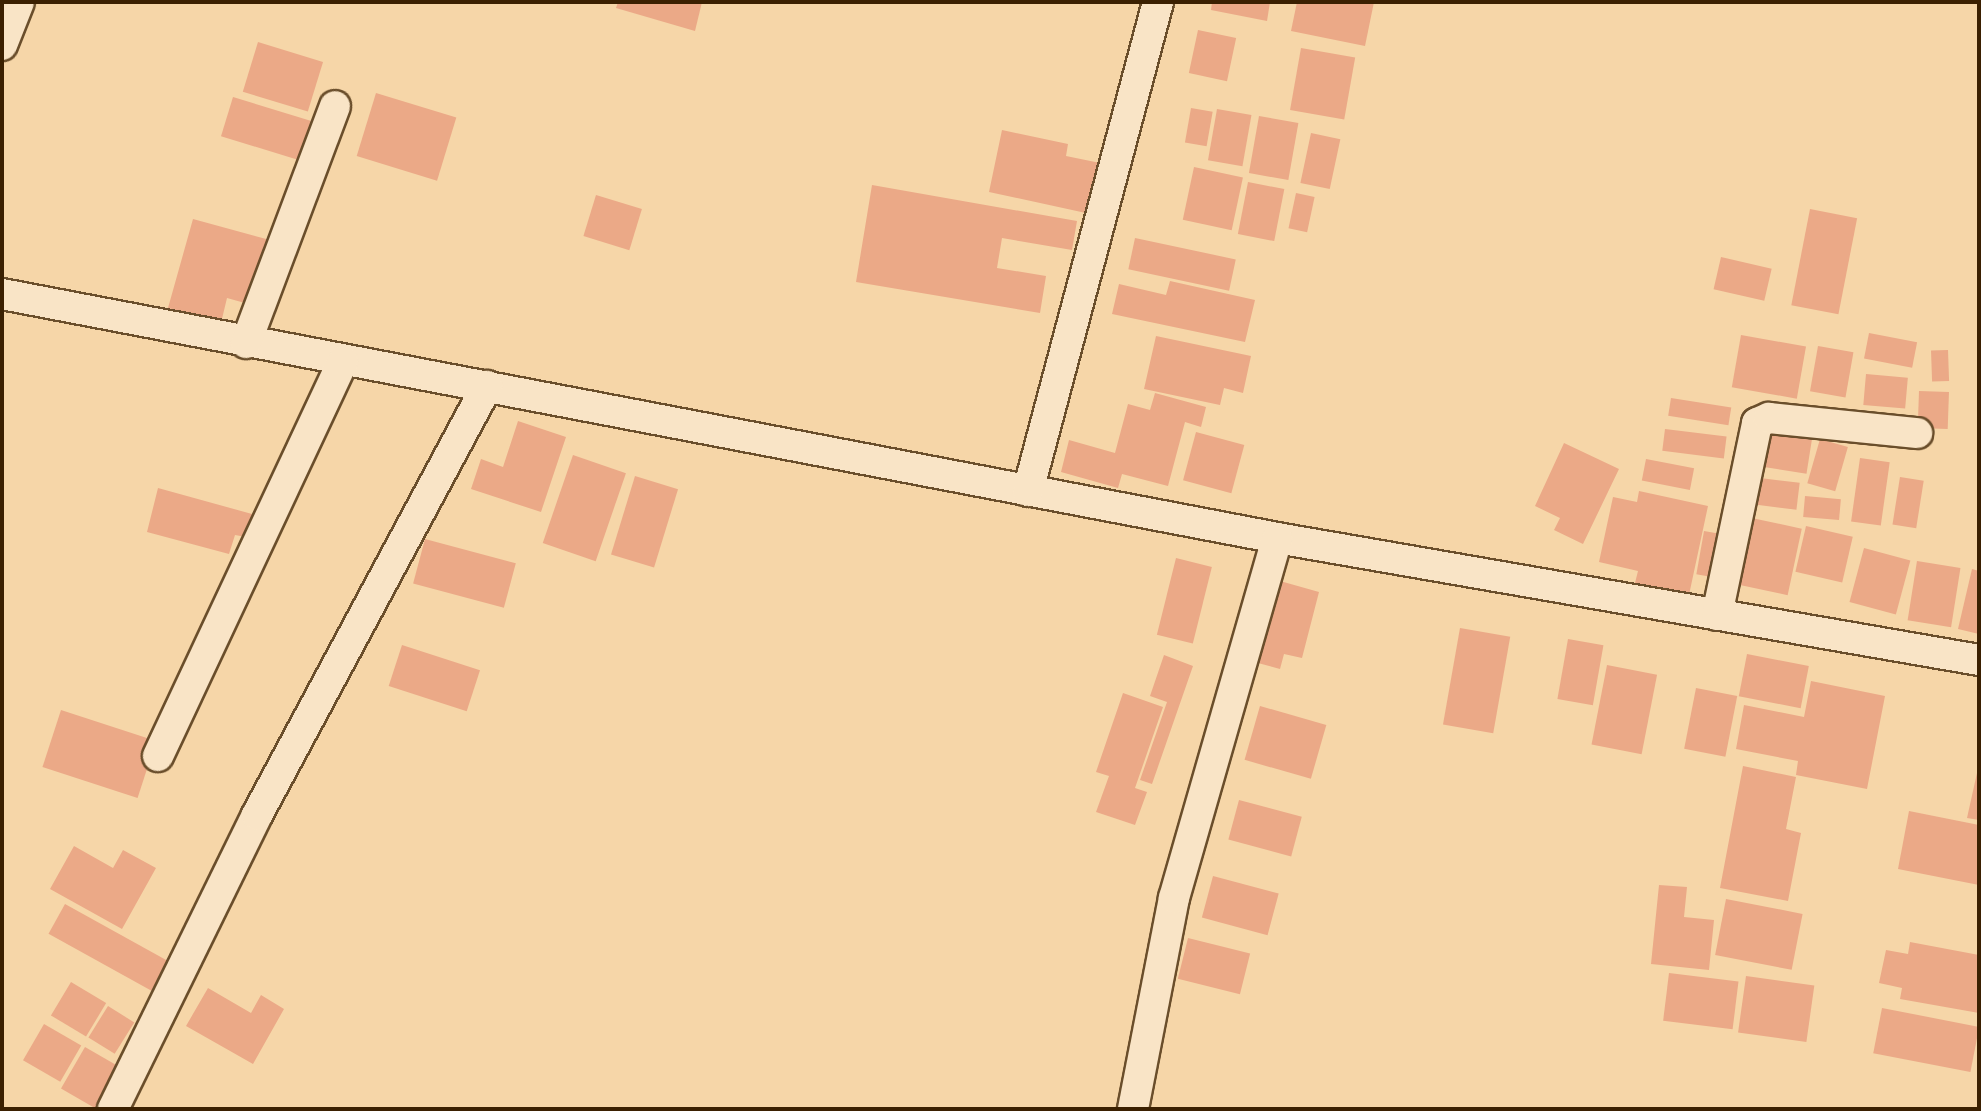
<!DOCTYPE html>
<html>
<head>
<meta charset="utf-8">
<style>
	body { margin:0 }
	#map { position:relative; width:1981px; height:1111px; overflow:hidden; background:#f6d6a8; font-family:"Libre Caslon Text",serif }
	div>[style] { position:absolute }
	.building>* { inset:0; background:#eba987; transform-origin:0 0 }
	.roads { filter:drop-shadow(2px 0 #6a4e2b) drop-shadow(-2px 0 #6a4e2b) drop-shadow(0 2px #6a4e2b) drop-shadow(0 -2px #6a4e2b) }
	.minor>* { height:30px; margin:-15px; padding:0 15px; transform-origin:15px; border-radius:15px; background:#f9e4c6 }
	span { translate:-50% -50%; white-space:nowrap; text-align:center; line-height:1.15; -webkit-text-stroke:6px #f9e4c6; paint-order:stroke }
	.frame { position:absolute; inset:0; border:4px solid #3b2001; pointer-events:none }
</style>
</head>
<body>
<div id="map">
	<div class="building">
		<i style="clip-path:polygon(618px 2px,702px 2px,695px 31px,616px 8px)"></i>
		<i style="clip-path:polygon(1212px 2px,1270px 2px,1267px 21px,1211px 10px)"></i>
		<i style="clip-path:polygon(1297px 2px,1374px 2px,1365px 46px,1291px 31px)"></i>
		<i style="left:1198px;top:30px;width:39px;height:44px;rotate:12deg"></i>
		<i style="left:258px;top:42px;width:68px;height:52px;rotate:17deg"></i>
		<i style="left:1301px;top:48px;width:55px;height:63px;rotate:10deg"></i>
		<i style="left:376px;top:93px;width:84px;height:66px;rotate:17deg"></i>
		<i style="left:233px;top:97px;width:87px;height:41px;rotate:17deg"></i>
		<i style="left:1191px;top:108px;width:22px;height:35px;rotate:10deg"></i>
		<i style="left:1217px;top:109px;width:35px;height:52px;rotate:10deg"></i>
		<i style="left:1259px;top:116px;width:40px;height:58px;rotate:10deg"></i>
		<i style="clip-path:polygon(1002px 130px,1068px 144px,1066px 156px,1105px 164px,1095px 215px,989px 192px)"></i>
		<i style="left:1311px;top:133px;width:30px;height:51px;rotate:12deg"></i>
		<i style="left:1194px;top:167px;width:50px;height:54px;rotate:12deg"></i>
		<i style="left:1248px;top:182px;width:37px;height:53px;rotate:11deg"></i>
		<i style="clip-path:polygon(872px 185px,1077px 221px,1072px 250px,1002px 238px,997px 268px,1046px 276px,1040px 313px,856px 282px)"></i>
		<i style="left:1296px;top:193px;width:19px;height:36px;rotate:12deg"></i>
		<i style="left:596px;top:195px;width:48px;height:43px;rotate:17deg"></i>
		<i style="left:1810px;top:209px;width:48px;height:98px;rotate:11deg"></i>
		<i style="clip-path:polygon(193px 219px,270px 240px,252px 305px,227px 298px,221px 323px,168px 308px)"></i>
		<i style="left:1135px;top:238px;width:103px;height:32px;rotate:12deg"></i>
		<i style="left:1721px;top:257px;width:52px;height:33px;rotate:13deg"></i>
		<i style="clip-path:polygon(1170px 281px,1255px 300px,1245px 342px,1112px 314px,1119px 284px,1166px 295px)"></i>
		<i style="left:1869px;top:333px;width:49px;height:26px;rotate:11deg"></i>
		<i style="left:1741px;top:335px;width:66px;height:53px;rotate:10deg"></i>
		<i style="clip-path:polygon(1156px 336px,1251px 356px,1243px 393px,1224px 388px,1220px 405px,1144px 389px)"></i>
		<i style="left:1818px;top:346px;width:36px;height:46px;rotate:10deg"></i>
		<i style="left:1948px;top:350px;width:31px;height:17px;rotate:88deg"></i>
		<i style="left:1866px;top:374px;width:42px;height:31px;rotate:5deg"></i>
		<i style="left:1919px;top:391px;width:30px;height:37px;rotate:2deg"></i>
		<i style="clip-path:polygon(1155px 393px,1206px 407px,1201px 427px,1185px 422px,1168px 486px,1122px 474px,1118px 488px,1061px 472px,1069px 440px,1115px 453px,1128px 404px,1150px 410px)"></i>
		<i style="left:1671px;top:398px;width:61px;height:18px;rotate:9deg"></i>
		<i style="clip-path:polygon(518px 421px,566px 437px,541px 512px,471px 489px,481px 459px,503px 467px)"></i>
		<i style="left:1665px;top:429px;width:62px;height:22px;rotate:7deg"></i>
		<i style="left:1767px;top:429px;width:46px;height:38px;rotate:9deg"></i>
		<i style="left:1196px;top:432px;width:50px;height:50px;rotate:15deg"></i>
		<i style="left:1820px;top:439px;width:29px;height:46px;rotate:16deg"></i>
		<i style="clip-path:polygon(1564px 443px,1619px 469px,1583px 544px,1554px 530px,1560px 518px,1535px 506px)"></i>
		<i style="left:573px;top:455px;width:56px;height:93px;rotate:19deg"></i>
		<i style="left:1860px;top:458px;width:30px;height:64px;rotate:8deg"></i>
		<i style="left:1646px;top:459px;width:49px;height:22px;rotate:11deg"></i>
		<i style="left:635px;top:476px;width:45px;height:82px;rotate:17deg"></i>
		<i style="left:1900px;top:477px;width:24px;height:48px;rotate:9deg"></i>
		<i style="left:1760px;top:478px;width:40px;height:27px;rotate:7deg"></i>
		<i style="clip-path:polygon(158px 488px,252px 514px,246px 537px,235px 535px,229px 554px,147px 532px)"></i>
		<i style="clip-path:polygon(1639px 491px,1708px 506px,1689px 595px,1635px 583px,1638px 571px,1599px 562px,1613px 497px,1637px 502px)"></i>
		<i style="left:1805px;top:496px;width:36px;height:21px;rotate:5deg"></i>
		<i style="left:1747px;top:517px;width:56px;height:68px;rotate:12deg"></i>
		<i style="left:1806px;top:526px;width:48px;height:47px;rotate:13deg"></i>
		<i style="left:1704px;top:531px;width:27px;height:44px;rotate:10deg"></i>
		<i style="left:425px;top:539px;width:94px;height:46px;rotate:15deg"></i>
		<i style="left:1864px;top:548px;width:48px;height:56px;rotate:15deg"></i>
		<i style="left:1176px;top:558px;width:37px;height:79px;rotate:14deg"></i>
		<i style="left:1917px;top:561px;width:44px;height:60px;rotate:9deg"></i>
		<i style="clip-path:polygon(1972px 569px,1979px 571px,1979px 634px,1958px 629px)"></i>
		<i style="clip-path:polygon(1280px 581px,1319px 592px,1302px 658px,1284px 654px,1280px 669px,1258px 663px)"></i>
		<i style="left:1460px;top:628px;width:51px;height:98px;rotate:10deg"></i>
		<i style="left:1568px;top:639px;width:36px;height:61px;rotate:10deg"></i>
		<i style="left:402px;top:645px;width:82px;height:43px;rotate:18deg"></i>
		<i style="left:1747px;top:654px;width:63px;height:43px;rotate:11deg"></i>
		<i style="clip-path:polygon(1164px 655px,1193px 666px,1152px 784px,1140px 780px,1167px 702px,1150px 696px)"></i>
		<i style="left:1607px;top:665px;width:51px;height:81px;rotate:11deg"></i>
		<i style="clip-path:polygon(1811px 681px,1885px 696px,1867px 789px,1796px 775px,1798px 761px,1736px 749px,1744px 705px,1804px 717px)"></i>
		<i style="left:1696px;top:688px;width:42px;height:62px;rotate:11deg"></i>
		<i style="clip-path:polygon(1123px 693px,1163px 707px,1135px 788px,1147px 792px,1135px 825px,1096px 812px,1109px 776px,1096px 772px)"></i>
		<i style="left:1260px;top:706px;width:69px;height:56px;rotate:16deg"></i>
		<i style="left:61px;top:710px;width:100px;height:60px;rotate:18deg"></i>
		<i style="clip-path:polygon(1979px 764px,1979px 820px,1967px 818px)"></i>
		<i style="clip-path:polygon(1743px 766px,1796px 777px,1786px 829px,1801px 833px,1788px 901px,1720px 888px)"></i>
		<i style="left:1239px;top:800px;width:65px;height:41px;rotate:15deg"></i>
		<i style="clip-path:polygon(1909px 811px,1979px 825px,1979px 885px,1898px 869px)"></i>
		<i style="clip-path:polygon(74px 846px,113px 868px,123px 850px,156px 868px,122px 929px,50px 889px)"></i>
		<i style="left:1213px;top:876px;width:68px;height:43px;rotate:15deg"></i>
		<i style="clip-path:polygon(1659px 885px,1687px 887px,1684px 917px,1714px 920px,1709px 970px,1651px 964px)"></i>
		<i style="left:1726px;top:899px;width:78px;height:57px;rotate:11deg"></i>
		<i style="left:65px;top:904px;width:127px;height:34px;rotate:29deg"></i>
		<i style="left:1188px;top:938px;width:64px;height:42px;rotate:14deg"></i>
		<i style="clip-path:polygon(1910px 942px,1979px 955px,1979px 1013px,1900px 999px,1902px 988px,1879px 983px,1886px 950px,1908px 954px)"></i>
		<i style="left:1669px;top:973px;width:70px;height:48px;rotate:7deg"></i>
		<i style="left:1746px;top:976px;width:69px;height:57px;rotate:8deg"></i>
		<i style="left:71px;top:982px;width:41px;height:39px;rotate:31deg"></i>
		<i style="clip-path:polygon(208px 988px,251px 1013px,261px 995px,284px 1009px,253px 1064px,186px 1026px)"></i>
		<i style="left:108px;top:1006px;width:31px;height:37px;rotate:32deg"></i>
		<i style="left:1882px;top:1008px;width:99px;height:46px;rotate:11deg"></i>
		<i style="left:44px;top:1024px;width:43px;height:42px;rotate:30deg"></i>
		<i style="left:85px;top:1047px;width:40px;height:48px;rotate:30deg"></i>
	</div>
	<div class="roads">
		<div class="minor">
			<i style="left:2px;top:45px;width:46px;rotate:-68.4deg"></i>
			<i style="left:2px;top:294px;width:1298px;rotate:10.83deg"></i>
			<i style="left:1277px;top:538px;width:713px;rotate:9.86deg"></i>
			<i style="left:246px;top:343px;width:253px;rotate:-69.4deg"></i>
			<i style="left:1028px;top:491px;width:506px;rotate:-75.11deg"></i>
			<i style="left:1717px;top:615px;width:196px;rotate:-78.2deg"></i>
			<i style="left:1757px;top:423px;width:13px;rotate:-23deg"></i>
			<i style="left:1769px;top:418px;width:149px;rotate:5.8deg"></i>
			<i style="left:158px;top:756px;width:436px;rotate:-64.9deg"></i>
			<i style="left:113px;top:1109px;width:327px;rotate:-63.9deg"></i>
			<i style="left:257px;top:815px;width:487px;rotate:-61.8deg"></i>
			<i style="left:1133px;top:1109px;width:215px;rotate:-79deg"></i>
			<i style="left:1174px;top:898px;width:374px;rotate:-74deg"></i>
		</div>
	</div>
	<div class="frame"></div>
</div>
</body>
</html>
